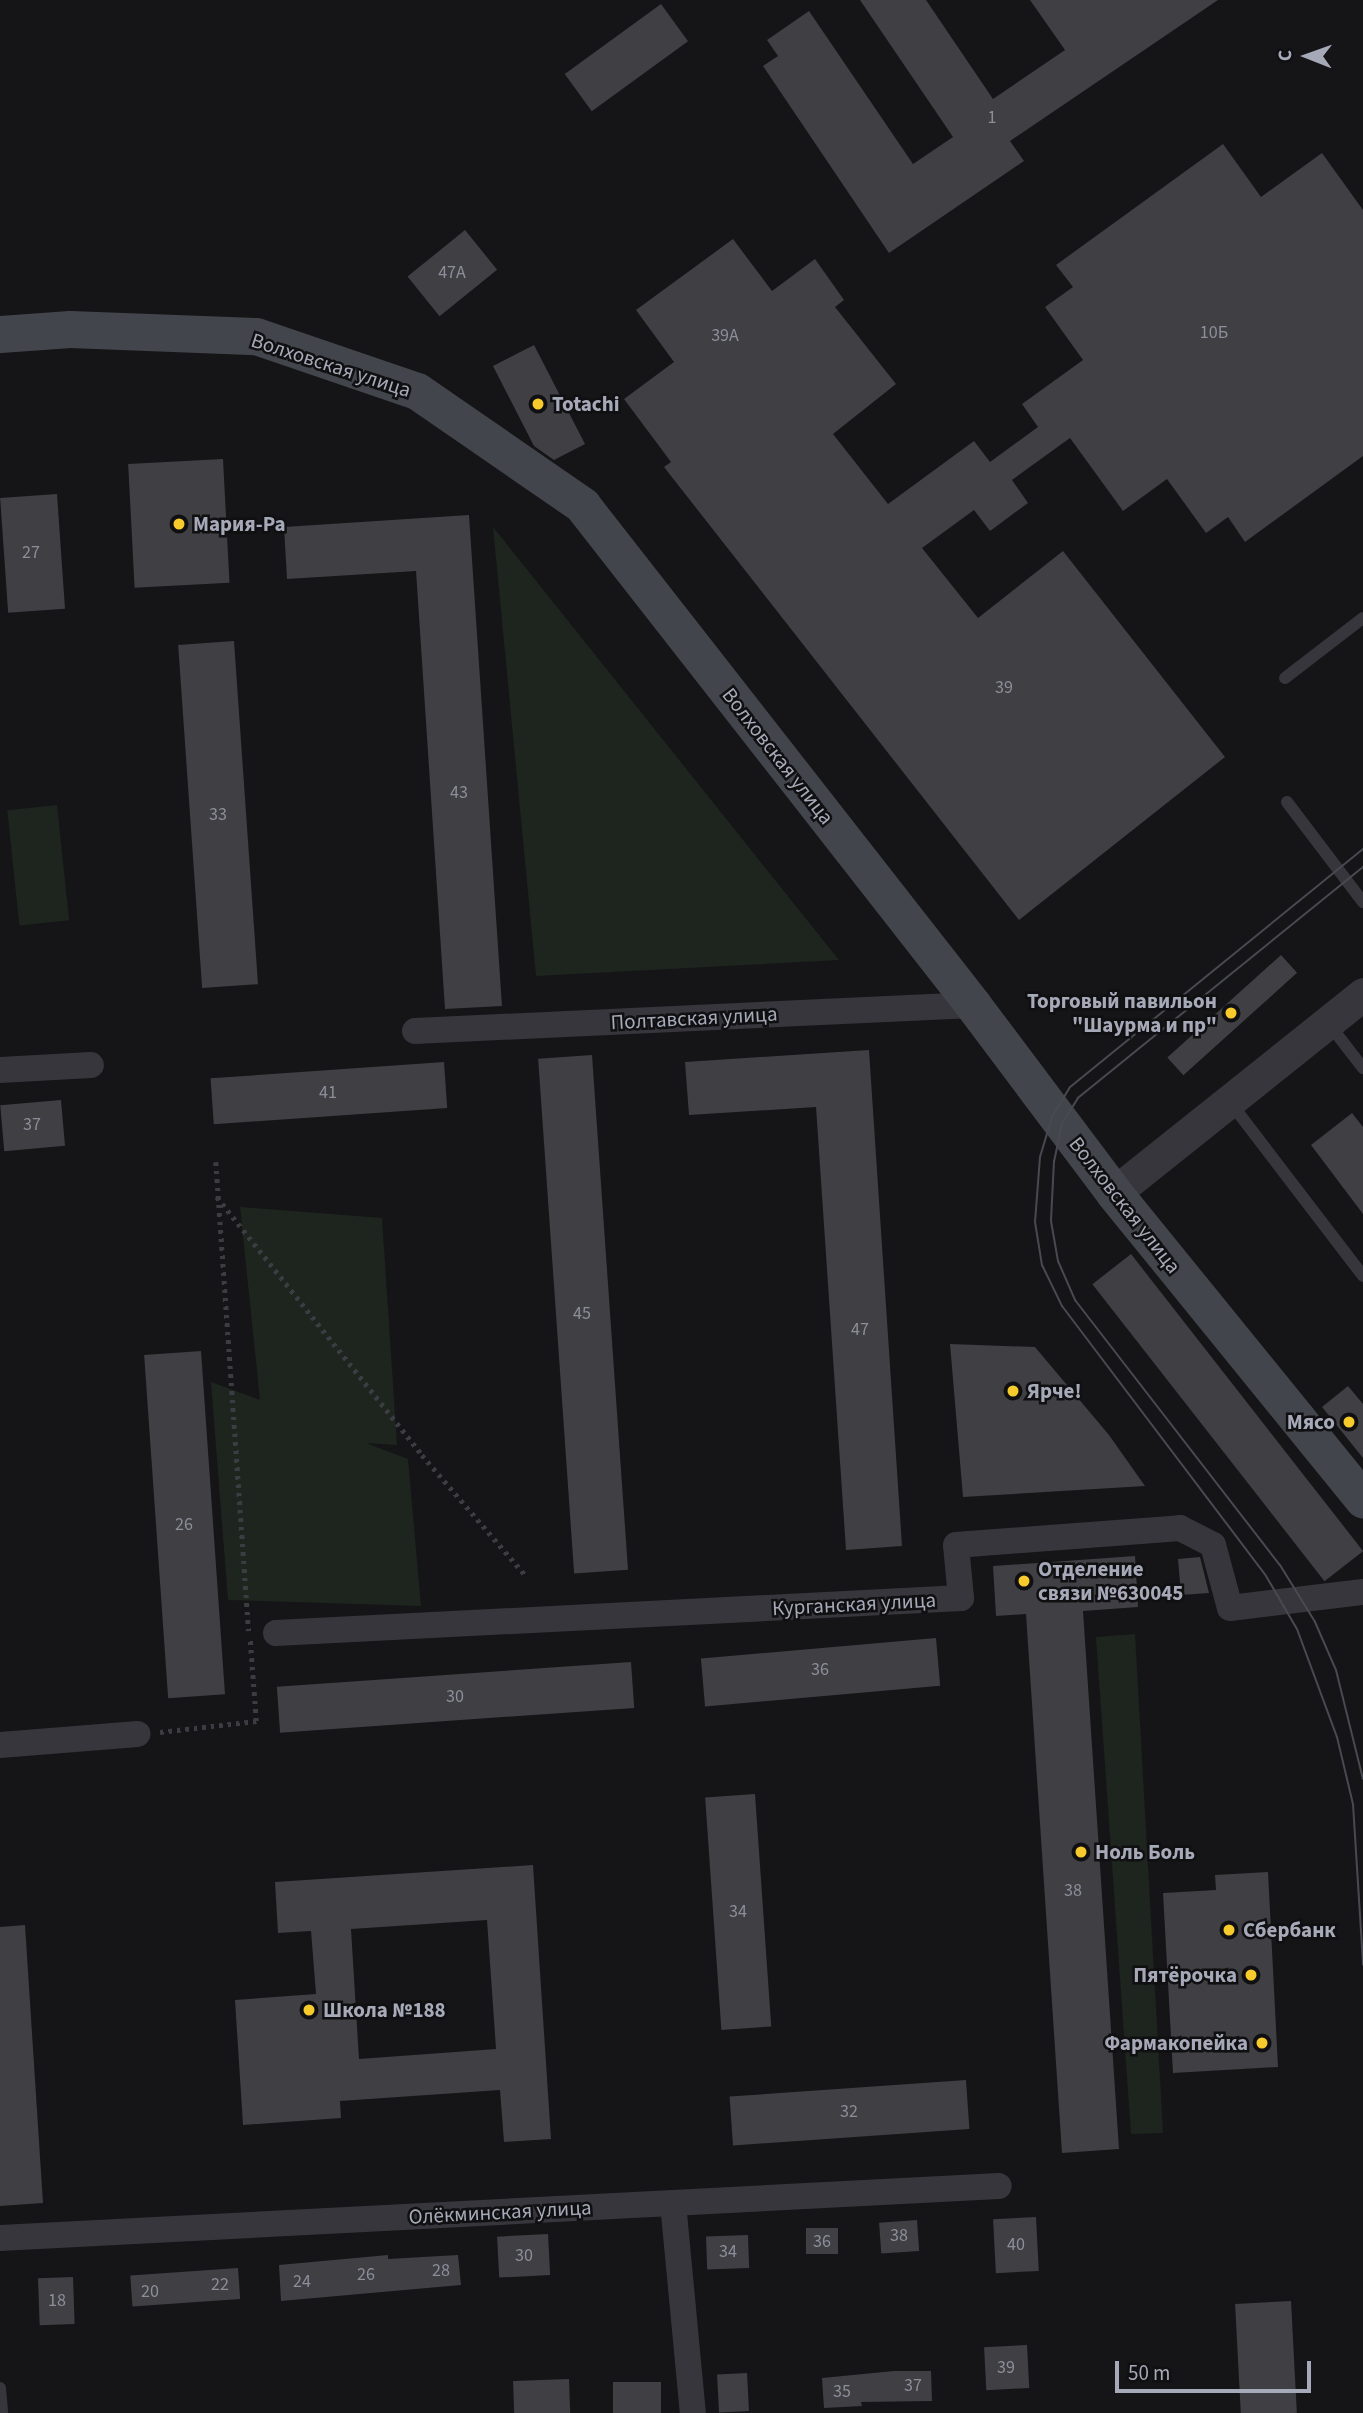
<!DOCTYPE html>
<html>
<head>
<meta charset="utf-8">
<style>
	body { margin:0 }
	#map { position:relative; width:1363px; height:2413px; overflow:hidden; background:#151517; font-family:"Source Sans 3",sans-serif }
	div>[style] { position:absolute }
	.green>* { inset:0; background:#1d251e; transform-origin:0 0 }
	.building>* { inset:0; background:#3f3f44; transform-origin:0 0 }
	.path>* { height:4.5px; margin-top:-2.25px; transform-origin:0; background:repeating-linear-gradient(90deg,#3c3d43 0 3.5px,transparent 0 8.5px) }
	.service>* { height:12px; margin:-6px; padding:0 6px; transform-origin:6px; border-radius:6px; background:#36363c }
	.minor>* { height:26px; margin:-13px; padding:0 13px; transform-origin:13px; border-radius:13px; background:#36363c }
	.tertiary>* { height:33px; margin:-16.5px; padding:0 16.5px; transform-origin:16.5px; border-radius:16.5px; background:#36363c }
	.secondary>* { height:37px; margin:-18.5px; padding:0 18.5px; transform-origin:18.5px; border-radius:18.5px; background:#43454c }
	.tram>* { height:2px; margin:-1px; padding:0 1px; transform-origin:1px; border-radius:1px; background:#484a51 }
	.dots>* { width:19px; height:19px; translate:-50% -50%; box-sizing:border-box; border:4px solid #101012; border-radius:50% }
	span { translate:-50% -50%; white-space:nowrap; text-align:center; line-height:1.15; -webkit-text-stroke:5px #101012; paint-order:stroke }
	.number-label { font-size:18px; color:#8c8e9a }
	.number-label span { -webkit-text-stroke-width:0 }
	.street-label { font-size:21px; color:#a6a9b7 }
	.poi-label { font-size:21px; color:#a6a9b7; font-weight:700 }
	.left { translate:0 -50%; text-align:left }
	.right { translate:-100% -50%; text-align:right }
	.north { position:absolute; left:1272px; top:21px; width:70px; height:70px; -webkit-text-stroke:5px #101012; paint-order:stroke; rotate:271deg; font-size:19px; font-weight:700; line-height:28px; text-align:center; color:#a6a9b7 }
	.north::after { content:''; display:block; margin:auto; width:24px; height:32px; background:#a6a9b7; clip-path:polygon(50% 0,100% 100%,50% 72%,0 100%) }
	.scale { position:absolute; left:1115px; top:2361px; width:196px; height:32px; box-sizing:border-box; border:4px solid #a6a9b7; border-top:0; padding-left:9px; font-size:21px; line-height:24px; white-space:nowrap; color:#a6a9b7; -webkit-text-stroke:5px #101012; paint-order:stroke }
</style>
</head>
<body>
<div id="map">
	<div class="green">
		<i style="clip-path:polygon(493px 527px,839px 960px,536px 976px)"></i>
		<i style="left:57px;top:805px;width:116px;height:50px;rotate:84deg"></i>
		<i style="clip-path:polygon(240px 1207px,382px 1218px,397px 1445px,366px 1443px,408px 1459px,421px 1606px,228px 1600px,211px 1382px,260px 1400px)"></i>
		<i style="clip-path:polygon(1135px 1634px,1163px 2133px,1131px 2134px,1096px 1637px)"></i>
	</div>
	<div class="building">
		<i style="clip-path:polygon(860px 0,926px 0,993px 99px,1065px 50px,1030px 0,1218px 0,1010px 141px,1024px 161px,889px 253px,763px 66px,778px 56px,767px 40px,809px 11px,913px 164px,953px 137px)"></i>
		<i style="left:661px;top:4px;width:46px;height:119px;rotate:54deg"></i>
		<i style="clip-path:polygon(1223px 144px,1261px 197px,1322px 153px,1363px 210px,1363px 456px,1245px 542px,1228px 517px,1206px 533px,1167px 479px,1123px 511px,1070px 438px,1012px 480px,1028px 503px,990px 531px,974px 510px,922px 548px,978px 618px,1063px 551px,1225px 757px,1019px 920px,664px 467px,671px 462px,624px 399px,674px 362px,636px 310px,733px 239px,772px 291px,815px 259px,844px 300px,835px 307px,896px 384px,833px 434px,888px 504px,974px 441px,990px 462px,1038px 427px,1022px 404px,1083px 360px,1045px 307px,1073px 287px,1056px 265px)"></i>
		<i style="left:465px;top:230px;width:51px;height:74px;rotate:51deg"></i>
		<i style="clip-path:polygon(534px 345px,585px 444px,554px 460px,534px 446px,493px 366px)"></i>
		<i style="left:223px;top:459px;width:124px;height:95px;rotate:87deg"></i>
		<i style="left:57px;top:494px;width:115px;height:57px;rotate:86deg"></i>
		<i style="clip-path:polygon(469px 515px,502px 1006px,445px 1009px,416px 571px,287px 579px,284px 527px)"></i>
		<i style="left:234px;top:641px;width:344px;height:56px;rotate:86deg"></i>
		<i style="left:1281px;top:955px;width:24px;height:153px;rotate:48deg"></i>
		<i style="clip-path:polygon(869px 1050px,902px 1546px,846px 1550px,816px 1107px,689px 1115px,685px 1062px)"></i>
		<i style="left:592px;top:1055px;width:516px;height:54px;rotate:86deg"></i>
		<i style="left:444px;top:1062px;width:46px;height:234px;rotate:86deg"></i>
		<i style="left:61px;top:1100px;width:46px;height:61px;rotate:85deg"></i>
		<i style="clip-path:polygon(1352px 1113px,1363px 1127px,1363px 1214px,1311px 1145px)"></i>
		<i style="left:1131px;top:1254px;width:377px;height:49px;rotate:52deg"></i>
		<i style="clip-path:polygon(950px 1344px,1035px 1347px,1109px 1435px,1145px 1486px,963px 1497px)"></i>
		<i style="left:201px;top:1351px;width:344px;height:57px;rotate:86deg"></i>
		<i style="clip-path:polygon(1348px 1386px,1363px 1404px,1363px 1458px,1322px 1407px)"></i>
		<i style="clip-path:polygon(1135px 1556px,1138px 1607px,1083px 1611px,1119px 2149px,1062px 2153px,1026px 1614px,996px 1616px,993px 1566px)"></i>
		<i style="clip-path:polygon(1200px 1557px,1209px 1593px,1181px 1595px,1178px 1559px)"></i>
		<i style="left:936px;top:1638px;width:48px;height:236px;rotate:85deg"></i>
		<i style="left:631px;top:1662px;width:46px;height:355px;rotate:86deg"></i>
		<i style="left:755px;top:1794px;width:233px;height:50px;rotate:86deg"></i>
		<i style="clip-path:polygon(evenodd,533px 1865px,551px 2139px,504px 2142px,500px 2090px,340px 2101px,341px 2118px,243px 2125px,235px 2000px,316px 1994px,311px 1931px,278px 1933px,275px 1882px,533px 1865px,487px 1920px,496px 2049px,359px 2059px,351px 1929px,487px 1920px)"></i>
		<i style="clip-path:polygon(1268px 1872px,1278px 2067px,1173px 2073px,1163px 1893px,1216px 1890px,1215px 1875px)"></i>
		<i style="clip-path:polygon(25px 1925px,43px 2203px,0 2206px,0 1927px)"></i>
		<i style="left:966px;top:2080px;width:49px;height:237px;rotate:86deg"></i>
		<i style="left:1036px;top:2217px;width:54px;height:43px;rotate:87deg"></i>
		<i style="left:917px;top:2220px;width:31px;height:38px;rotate:86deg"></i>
		<i style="left:838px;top:2228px;width:26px;height:32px;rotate:90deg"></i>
		<i style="left:548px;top:2234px;width:41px;height:51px;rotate:87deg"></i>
		<i style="left:748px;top:2235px;width:33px;height:42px;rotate:88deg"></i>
		<i style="clip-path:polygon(388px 2255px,388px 2259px,458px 2255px,461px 2285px,281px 2301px,279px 2265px)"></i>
		<i style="left:238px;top:2268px;width:31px;height:108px;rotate:86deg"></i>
		<i style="left:73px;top:2277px;width:47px;height:35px;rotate:88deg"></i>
		<i style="left:1291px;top:2301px;width:112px;height:56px;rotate:87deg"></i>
		<i style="left:1027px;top:2345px;width:43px;height:43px;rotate:87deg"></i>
		<i style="clip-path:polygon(894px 2371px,931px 2371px,932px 2401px,861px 2402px,862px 2406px,824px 2408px,822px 2378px)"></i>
		<i style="left:747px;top:2373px;width:38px;height:30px;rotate:87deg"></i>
		<i style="left:569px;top:2379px;width:34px;height:56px;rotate:88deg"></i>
		<i style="left:661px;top:2382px;width:31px;height:48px;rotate:90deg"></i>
	</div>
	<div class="path">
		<i style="left:216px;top:1162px;width:470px;rotate:86deg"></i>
		<i style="left:217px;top:1197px;width:330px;rotate:51.5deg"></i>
		<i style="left:422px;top:1455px;width:160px;rotate:49.3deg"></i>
		<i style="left:160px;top:1732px;width:97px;rotate:-6.5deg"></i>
		<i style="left:256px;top:1721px;width:81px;rotate:-94.2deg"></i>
	</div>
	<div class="service">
		<i style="left:1285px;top:678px;width:98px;rotate:-37.6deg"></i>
		<i style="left:1287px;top:802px;width:126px;rotate:52.8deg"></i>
		<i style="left:1329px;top:1024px;width:56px;rotate:52.3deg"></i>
		<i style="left:1230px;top:1102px;width:219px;rotate:52.6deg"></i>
		<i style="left:0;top:2388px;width:25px;rotate:85deg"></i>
	</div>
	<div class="minor">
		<i style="left:415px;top:1031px;width:559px;rotate:-2.67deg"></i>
		<i style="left:0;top:1070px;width:91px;rotate:-3.1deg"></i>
		<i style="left:276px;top:1633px;width:686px;rotate:-2.92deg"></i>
		<i style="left:961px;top:1598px;width:53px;rotate:-95.4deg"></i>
		<i style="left:956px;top:1545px;width:225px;rotate:-4.3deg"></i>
		<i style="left:1180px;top:1528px;width:37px;rotate:27deg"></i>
		<i style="left:1213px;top:1545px;width:65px;rotate:74.9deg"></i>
		<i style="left:1230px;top:1608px;width:134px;rotate:-6.9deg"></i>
		<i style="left:0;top:1745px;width:138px;rotate:-4.6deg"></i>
		<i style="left:673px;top:2203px;width:211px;rotate:84.6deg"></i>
		<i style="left:0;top:2238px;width:1000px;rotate:-2.98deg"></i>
	</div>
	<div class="tertiary">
		<i style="left:1114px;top:1193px;width:319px;rotate:-38.6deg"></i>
	</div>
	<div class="secondary">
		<i style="left:0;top:334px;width:70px;rotate:-4.1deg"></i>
		<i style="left:70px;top:329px;width:186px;rotate:2.2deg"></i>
		<i style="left:256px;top:336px;width:170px;rotate:18.9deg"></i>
		<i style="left:417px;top:391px;width:201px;rotate:34.6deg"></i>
		<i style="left:582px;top:505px;width:635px;rotate:51.97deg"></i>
		<i style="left:973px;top:1005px;width:235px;rotate:53.1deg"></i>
		<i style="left:1114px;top:1193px;width:395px;rotate:50.9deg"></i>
	</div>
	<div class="tram">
		<i style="left:1363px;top:849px;width:377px;rotate:140.9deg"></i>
		<i style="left:1070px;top:1087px;width:35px;rotate:121deg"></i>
		<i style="left:1052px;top:1117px;width:42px;rotate:106.7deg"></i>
		<i style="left:1040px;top:1157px;width:65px;rotate:94.4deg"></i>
		<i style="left:1035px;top:1222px;width:44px;rotate:80.8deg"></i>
		<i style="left:1042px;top:1265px;width:46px;rotate:64deg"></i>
		<i style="left:1062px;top:1306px;width:338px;rotate:52.9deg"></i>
		<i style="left:1266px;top:1576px;width:61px;rotate:59.7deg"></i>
		<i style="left:1297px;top:1629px;width:115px;rotate:69.7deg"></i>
		<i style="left:1337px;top:1737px;width:69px;rotate:76.6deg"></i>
		<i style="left:1353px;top:1804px;width:161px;rotate:86.4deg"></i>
		<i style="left:1363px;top:867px;width:367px;rotate:141deg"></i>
		<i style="left:1078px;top:1098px;width:31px;rotate:122deg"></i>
		<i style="left:1062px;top:1124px;width:38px;rotate:102deg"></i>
		<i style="left:1054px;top:1161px;width:60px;rotate:92.9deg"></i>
		<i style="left:1051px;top:1221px;width:41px;rotate:80.1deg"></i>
		<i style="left:1058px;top:1261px;width:43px;rotate:66.4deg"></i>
		<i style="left:1075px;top:1300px;width:335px;rotate:52.3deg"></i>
		<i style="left:1280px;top:1565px;width:67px;rotate:58.4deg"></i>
		<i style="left:1315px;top:1622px;width:52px;rotate:66.4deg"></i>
		<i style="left:1336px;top:1670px;width:112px;rotate:76.1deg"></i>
	</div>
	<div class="dots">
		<i style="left:538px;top:404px;background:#f7cb2c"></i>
		<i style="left:179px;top:524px;background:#f7cb2c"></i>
		<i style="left:1231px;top:1013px;background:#f7cb2c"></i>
		<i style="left:1013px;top:1391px;background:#f7cb2c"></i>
		<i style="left:1349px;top:1422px;background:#f7cb2c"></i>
		<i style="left:1024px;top:1581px;background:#f7cb2c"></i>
		<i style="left:1081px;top:1852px;background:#f7cb2c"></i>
		<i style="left:1229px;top:1930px;background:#f7cb2c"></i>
		<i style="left:1251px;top:1975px;background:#f7cb2c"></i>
		<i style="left:309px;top:2010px;background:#f7cb2c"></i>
		<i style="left:1262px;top:2043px;background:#f7cb2c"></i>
	</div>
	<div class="number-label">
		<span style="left:992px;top:118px">1</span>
		<span style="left:452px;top:273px">47А</span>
		<span style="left:1214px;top:333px">10Б</span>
		<span style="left:725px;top:336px">39А</span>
		<span style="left:31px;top:553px">27</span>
		<span style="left:1004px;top:688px">39</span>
		<span style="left:459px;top:793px">43</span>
		<span style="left:218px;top:815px">33</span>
		<span style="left:328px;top:1093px">41</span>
		<span style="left:32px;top:1125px">37</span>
		<span style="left:582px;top:1314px">45</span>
		<span style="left:860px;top:1330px">47</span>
		<span style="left:184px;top:1525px">26</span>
		<span style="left:820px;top:1670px">36</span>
		<span style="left:455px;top:1697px">30</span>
		<span style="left:1073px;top:1891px">38</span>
		<span style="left:738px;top:1912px">34</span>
		<span style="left:849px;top:2112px">32</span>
		<span style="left:899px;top:2236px">38</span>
		<span style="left:822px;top:2242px">36</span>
		<span style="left:1016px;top:2245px">40</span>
		<span style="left:728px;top:2252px">34</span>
		<span style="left:524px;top:2256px">30</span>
		<span style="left:441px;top:2271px">28</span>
		<span style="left:366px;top:2275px">26</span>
		<span style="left:302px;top:2282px">24</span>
		<span style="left:220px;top:2285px">22</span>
		<span style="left:150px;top:2292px">20</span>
		<span style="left:57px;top:2301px">18</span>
		<span style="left:1006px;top:2368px">39</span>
		<span style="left:913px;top:2386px">37</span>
		<span style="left:842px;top:2392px">35</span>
	</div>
	<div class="street-label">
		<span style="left:331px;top:365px;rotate:18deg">Волховская улица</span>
		<span style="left:778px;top:756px;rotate:52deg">Волховская улица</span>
		<span style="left:694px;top:1018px;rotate:-3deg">Полтавская улица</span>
		<span style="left:1125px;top:1205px;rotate:52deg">Волховская улица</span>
		<span style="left:854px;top:1604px;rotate:-3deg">Курганская улица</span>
		<span style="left:500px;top:2212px;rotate:-3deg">Олёкминская улица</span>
	</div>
	<div class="poi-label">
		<span class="left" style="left:552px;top:404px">Totachi</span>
		<span class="left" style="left:193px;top:524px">Мария-Ра</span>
		<span class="right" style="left:1217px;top:1013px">Торговый павильон<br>"Шаурма и пр"</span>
		<span class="left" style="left:1027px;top:1391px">Ярче!</span>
		<span class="right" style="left:1335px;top:1422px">Мясо</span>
		<span class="left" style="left:1038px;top:1581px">Отделение<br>связи №630045</span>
		<span class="left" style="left:1095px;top:1852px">Ноль Боль</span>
		<span class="left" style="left:1243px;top:1930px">Сбербанк</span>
		<span class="right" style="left:1237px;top:1975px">Пятёрочка</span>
		<span class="left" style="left:323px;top:2010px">Школа №188</span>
		<span class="right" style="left:1248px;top:2043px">Фармакопейка</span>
	</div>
	<div class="north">С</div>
	<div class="scale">50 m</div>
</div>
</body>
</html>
